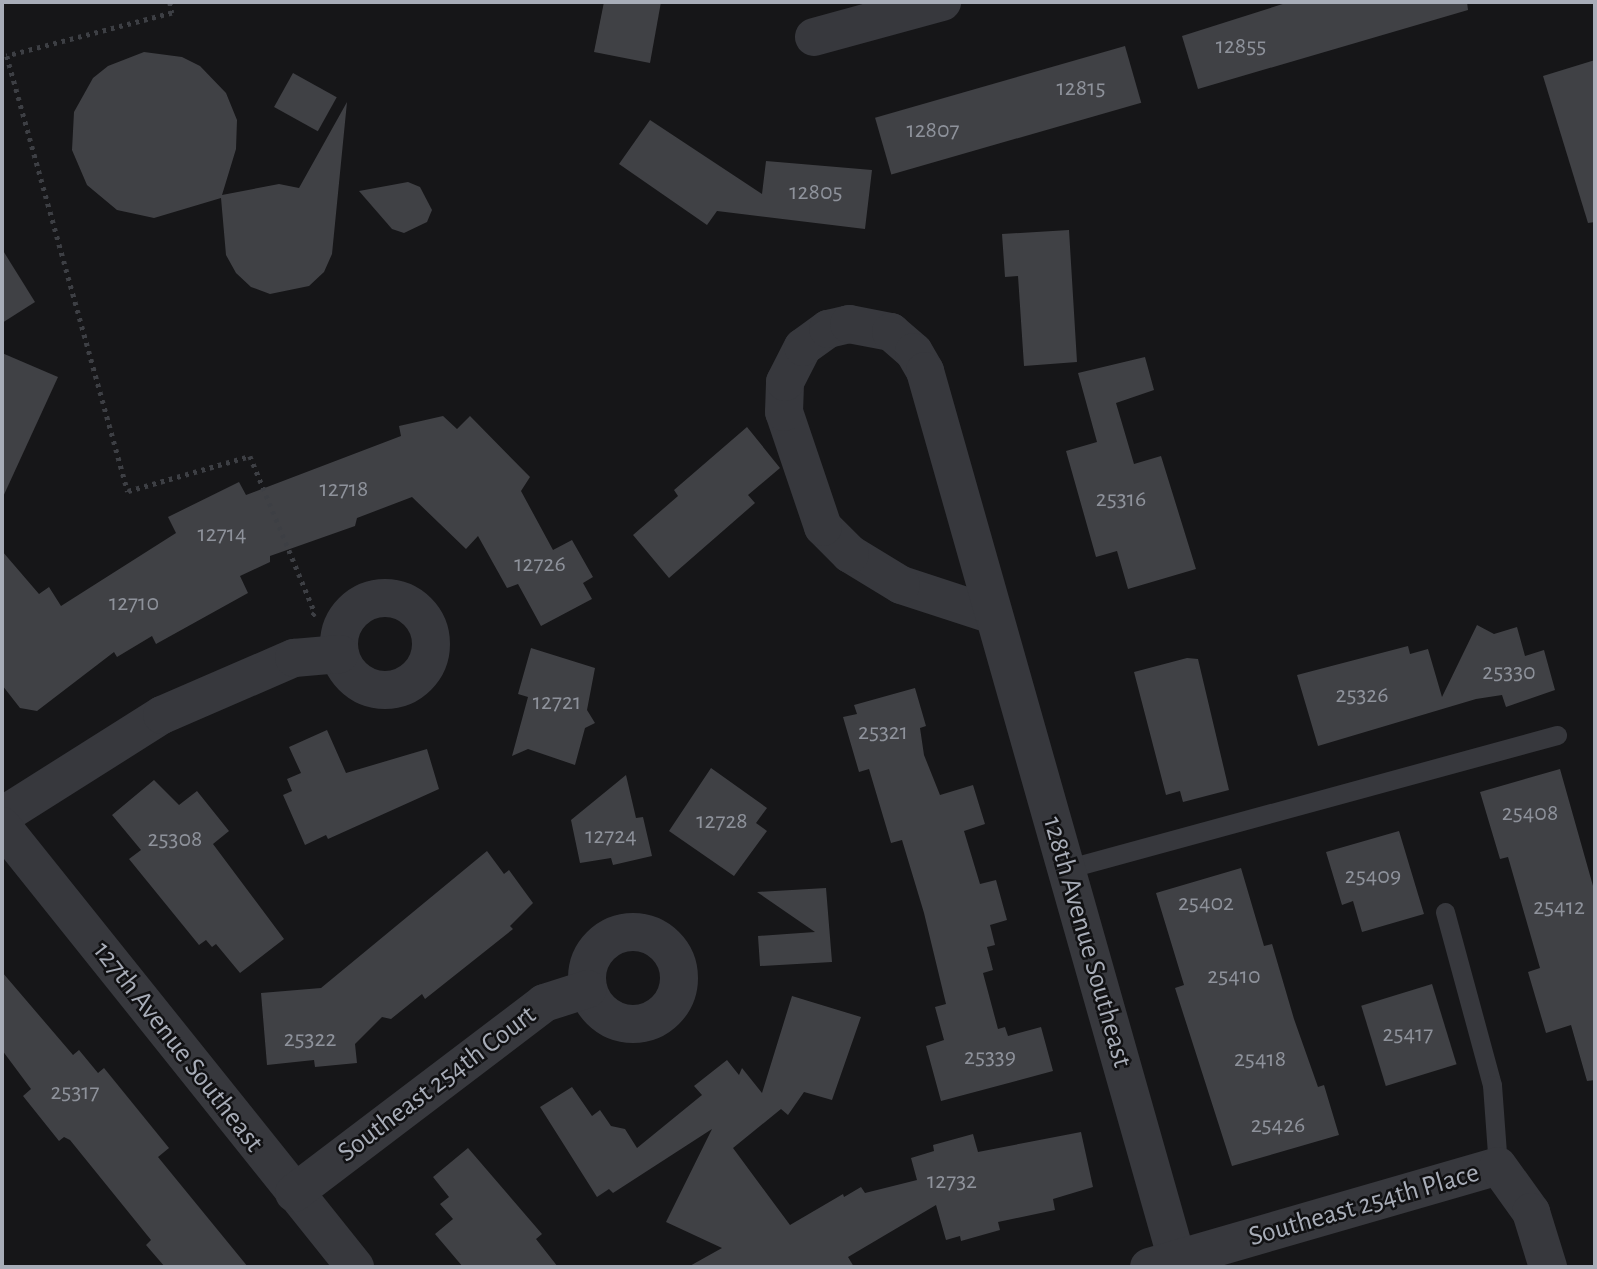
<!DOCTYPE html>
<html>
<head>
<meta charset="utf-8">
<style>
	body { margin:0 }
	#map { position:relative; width:1597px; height:1269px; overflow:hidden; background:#161618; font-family:"Alegreya Sans",sans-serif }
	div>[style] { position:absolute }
	.building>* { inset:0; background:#404145; transform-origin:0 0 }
	.path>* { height:4.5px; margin-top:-2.25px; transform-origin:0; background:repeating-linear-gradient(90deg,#3d3f44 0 3.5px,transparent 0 8.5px) }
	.service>* { height:19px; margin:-9.5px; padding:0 9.5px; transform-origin:9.5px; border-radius:9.5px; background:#37383d }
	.minor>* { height:38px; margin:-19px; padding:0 19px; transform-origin:19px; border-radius:19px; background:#37383d }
	.minor>.ring { margin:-19px; padding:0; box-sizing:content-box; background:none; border:38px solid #37383d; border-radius:50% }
	span { translate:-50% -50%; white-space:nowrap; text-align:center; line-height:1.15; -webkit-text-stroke:5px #111113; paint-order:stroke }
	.number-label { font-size:24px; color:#8e929b }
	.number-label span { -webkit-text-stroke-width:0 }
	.street-label { font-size:28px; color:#a8adb8 }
	.frame { position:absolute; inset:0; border:4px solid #a8adb8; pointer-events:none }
</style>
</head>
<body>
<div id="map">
	<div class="building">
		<i style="clip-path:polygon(604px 2px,661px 2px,650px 63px,594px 52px)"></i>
		<i style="clip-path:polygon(1289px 2px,1467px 2px,1468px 10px,1198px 89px,1182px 36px)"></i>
		<i style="left:1125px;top:46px;width:59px;height:260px;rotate:74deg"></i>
		<i style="clip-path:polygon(144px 52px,182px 57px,200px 66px,226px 93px,237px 120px,236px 149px,222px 195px,279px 184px,299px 188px,347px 102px,332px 254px,324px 272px,309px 286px,270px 294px,251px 287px,236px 273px,226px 255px,221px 198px,154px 218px,117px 210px,87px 185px,72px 150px,74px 112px,93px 78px,108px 66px)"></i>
		<i style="clip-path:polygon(1595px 60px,1595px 222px,1588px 223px,1543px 76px)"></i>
		<i style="left:293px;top:73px;width:50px;height:39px;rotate:29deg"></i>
		<i style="clip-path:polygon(650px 120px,762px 194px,766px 161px,872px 170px,865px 229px,717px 211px,707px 225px,619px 164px)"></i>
		<i style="clip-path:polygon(408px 182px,420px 187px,432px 210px,427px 222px,404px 233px,392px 229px,359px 191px)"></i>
		<i style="clip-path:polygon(1069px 230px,1077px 362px,1024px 366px,1018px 276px,1005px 277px,1002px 234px)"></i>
		<i style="clip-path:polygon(2px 249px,35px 302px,2px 323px)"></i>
		<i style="clip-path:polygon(2px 353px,58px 377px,2px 499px)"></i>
		<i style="clip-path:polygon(1145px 357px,1154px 390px,1116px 403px,1134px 464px,1161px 456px,1196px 569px,1128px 589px,1117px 551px,1096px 557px,1066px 451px,1097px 442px,1078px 373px)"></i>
		<i style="clip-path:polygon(443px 416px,457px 429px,470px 416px,530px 477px,521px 491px,553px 550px,572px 540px,593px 577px,583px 583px,592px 599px,541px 626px,518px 584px,507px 588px,478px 536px,466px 549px,412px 497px,357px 518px,355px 526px,270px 556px,270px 562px,240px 576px,248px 593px,156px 644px,152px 636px,117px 657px,114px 652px,37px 711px,20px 708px,2px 685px,2px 551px,39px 594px,49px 587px,61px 606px,176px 533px,168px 517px,239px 482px,246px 495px,401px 436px,399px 426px)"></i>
		<i style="clip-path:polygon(747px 427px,780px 468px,748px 495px,755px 503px,669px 578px,633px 535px,678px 496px,674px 490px)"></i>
		<i style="clip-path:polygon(1477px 625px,1494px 634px,1517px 627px,1525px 656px,1544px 650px,1555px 690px,1506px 707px,1502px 695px,1476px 699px,1318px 746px,1297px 675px,1408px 646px,1410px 654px,1428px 649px,1442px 697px)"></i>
		<i style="clip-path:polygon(531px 648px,595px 668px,587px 710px,595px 723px,585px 728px,575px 765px,528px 749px,512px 756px,528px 697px,518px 694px)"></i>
		<i style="clip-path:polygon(1187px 658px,1198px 659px,1229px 790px,1183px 802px,1180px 791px,1166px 795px,1134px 672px)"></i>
		<i style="clip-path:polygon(915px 688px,926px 726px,920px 728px,924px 755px,940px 795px,973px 785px,985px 824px,964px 831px,980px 884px,996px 880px,1007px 920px,990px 925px,995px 945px,987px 947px,993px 970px,983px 973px,998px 1029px,1005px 1027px,1008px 1036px,1041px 1027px,1053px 1071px,941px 1101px,926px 1046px,944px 1040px,935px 1007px,946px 1004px,924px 913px,902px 840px,891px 843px,869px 769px,859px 772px,843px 717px,857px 714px,854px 705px)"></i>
		<i style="clip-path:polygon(327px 730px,346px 773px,427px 749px,439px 789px,328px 839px,326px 835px,305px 845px,283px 795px,292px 791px,287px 779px,301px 773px,289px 747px)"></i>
		<i style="clip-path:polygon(711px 768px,767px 808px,756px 823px,767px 831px,734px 876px,669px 831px)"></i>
		<i style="clip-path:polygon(1560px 769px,1595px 893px,1595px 1080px,1587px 1081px,1571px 1025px,1546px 1033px,1528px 972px,1540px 968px,1508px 857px,1500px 859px,1480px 792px)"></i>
		<i style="clip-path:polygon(626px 775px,636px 818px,643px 817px,652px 856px,613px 865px,611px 858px,580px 863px,571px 820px)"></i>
		<i style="clip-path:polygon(154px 780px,179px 805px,197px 791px,229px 831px,213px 844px,284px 939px,240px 973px,216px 944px,212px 947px,206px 940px,199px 945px,129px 859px,141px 850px,112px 815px)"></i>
		<i style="clip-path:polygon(1399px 831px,1424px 914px,1362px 932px,1353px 901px,1342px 905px,1326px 852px)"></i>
		<i style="clip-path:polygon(487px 851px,504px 874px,509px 870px,533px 903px,510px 926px,513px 929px,425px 999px,422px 994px,391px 1019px,382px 1017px,355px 1044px,357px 1063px,315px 1067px,314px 1060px,267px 1065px,261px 993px,321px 988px)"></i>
		<i style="clip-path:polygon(1241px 868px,1264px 946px,1272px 944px,1294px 1019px,1318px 1087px,1324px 1085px,1339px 1135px,1232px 1166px,1175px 988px,1184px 985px,1156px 893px)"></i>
		<i style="clip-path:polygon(826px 888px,832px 962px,760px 966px,758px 936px,815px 932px,757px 892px)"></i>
		<i style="clip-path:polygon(2px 972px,73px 1055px,79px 1050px,98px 1073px,104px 1068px,169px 1148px,158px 1157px,248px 1267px,165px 1267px,146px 1245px,151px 1240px,70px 1140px,64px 1137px,59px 1141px,23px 1096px,31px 1089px,2px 1050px)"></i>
		<i style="left:1432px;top:984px;width:84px;height:74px;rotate:73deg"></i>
		<i style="clip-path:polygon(792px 996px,861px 1017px,832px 1100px,804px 1092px,788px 1115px,781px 1109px,733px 1148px,790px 1225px,843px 1194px,844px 1197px,861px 1187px,865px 1193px,917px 1180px,911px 1158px,934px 1151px,933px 1145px,973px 1134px,978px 1152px,1081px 1132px,1093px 1187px,1053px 1199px,1055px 1210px,998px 1222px,1000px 1230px,961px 1241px,960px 1236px,946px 1240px,936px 1205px,848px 1257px,854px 1267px,688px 1267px,722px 1248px,666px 1222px,712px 1129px,613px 1193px,609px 1189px,597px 1197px,540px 1107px,572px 1087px,592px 1116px,600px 1110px,611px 1126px,625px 1129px,637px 1148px,702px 1095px,694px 1086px,727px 1060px,739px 1075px,742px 1068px,762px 1093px)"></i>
		<i style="clip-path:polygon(468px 1148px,542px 1234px,536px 1239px,558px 1267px,463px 1267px,435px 1234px,453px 1219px,440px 1204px,449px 1197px,433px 1177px)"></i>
	</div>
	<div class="path">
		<i style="left:170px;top:2px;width:11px;rotate:80deg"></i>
		<i style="left:172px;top:13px;width:171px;rotate:165.4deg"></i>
		<i style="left:7px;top:56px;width:452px;rotate:74.5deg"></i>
		<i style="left:128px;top:491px;width:127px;rotate:-16deg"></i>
		<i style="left:250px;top:456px;width:170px;rotate:67.5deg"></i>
		<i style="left:315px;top:613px;width:8px;rotate:130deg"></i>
	</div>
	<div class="service">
		<i style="left:1066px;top:869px;width:509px;rotate:-15.26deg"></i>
		<i style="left:1445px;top:912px;width:179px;rotate:74.8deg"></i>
		<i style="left:1492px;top:1085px;width:81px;rotate:85.8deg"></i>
	</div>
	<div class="minor">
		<i style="left:814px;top:37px;width:133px;rotate:-15.3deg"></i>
		<i class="ring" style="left:339px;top:598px;width:54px;height:54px"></i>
		<i style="left:993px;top:615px;width:97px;rotate:-161.9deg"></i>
		<i style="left:901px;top:585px;width:60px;rotate:-148.7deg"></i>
		<i style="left:850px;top:554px;width:38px;rotate:-135deg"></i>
		<i style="left:823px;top:527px;width:121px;rotate:-108.7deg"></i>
		<i style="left:784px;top:412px;width:30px;rotate:-88deg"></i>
		<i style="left:785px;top:382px;width:39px;rotate:-63deg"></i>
		<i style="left:803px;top:347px;width:31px;rotate:-36deg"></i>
		<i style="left:828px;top:329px;width:22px;rotate:-13deg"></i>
		<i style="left:849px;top:324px;width:43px;rotate:10.8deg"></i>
		<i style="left:891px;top:332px;width:30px;rotate:41deg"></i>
		<i style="left:914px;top:352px;width:22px;rotate:60deg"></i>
		<i style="left:925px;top:371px;width:924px;rotate:74.17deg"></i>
		<i style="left:1177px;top:1260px;width:9px;rotate:49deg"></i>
		<i style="left:2px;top:816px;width:189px;rotate:-32.3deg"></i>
		<i style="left:162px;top:715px;width:144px;rotate:-23.4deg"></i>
		<i style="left:294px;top:658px;width:46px;rotate:-5deg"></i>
		<i style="left:2px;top:826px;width:565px;rotate:51.32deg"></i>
		<i class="ring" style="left:587px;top:932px;width:54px;height:54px"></i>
		<i style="left:294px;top:1193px;width:314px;rotate:-37.2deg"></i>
		<i style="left:544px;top:1003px;width:46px;rotate:-17.7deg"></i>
		<i style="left:1149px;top:1267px;width:363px;rotate:-16.1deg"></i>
		<i style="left:1498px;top:1166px;width:57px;rotate:54.3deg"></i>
		<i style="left:1531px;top:1212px;width:58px;rotate:72.8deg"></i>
	</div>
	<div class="number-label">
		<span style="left:1241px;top:47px">12855</span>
		<span style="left:1081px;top:89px">12815</span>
		<span style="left:933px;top:131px">12807</span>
		<span style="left:816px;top:193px">12805</span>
		<span style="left:344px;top:490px">12718</span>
		<span style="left:1121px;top:500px">25316</span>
		<span style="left:222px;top:535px">12714</span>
		<span style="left:540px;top:565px">12726</span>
		<span style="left:134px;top:604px">12710</span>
		<span style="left:1509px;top:673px">25330</span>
		<span style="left:1362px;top:696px">25326</span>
		<span style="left:557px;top:703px">12721</span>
		<span style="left:883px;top:733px">25321</span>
		<span style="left:1530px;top:814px">25408</span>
		<span style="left:722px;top:822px">12728</span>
		<span style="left:611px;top:837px">12724</span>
		<span style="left:175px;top:840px">25308</span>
		<span style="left:1373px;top:877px">25409</span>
		<span style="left:1206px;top:904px">25402</span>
		<span style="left:1559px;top:908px">25412</span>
		<span style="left:1234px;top:977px">25410</span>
		<span style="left:1408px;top:1035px">25417</span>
		<span style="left:310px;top:1040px">25322</span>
		<span style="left:990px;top:1058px">25339</span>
		<span style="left:1260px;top:1060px">25418</span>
		<span style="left:75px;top:1093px">25317</span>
		<span style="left:1278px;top:1126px">25426</span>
		<span style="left:952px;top:1182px">12732</span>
	</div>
	<div class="street-label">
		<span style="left:1087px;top:942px;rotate:74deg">128th Avenue Southeast</span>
		<span style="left:178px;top:1047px;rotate:52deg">127th Avenue Southeast</span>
		<span style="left:437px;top:1084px;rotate:-37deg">Southeast 254th Court</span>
		<span style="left:1364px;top:1205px;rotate:-16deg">Southeast 254th Place</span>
	</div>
	<div class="frame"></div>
</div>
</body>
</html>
